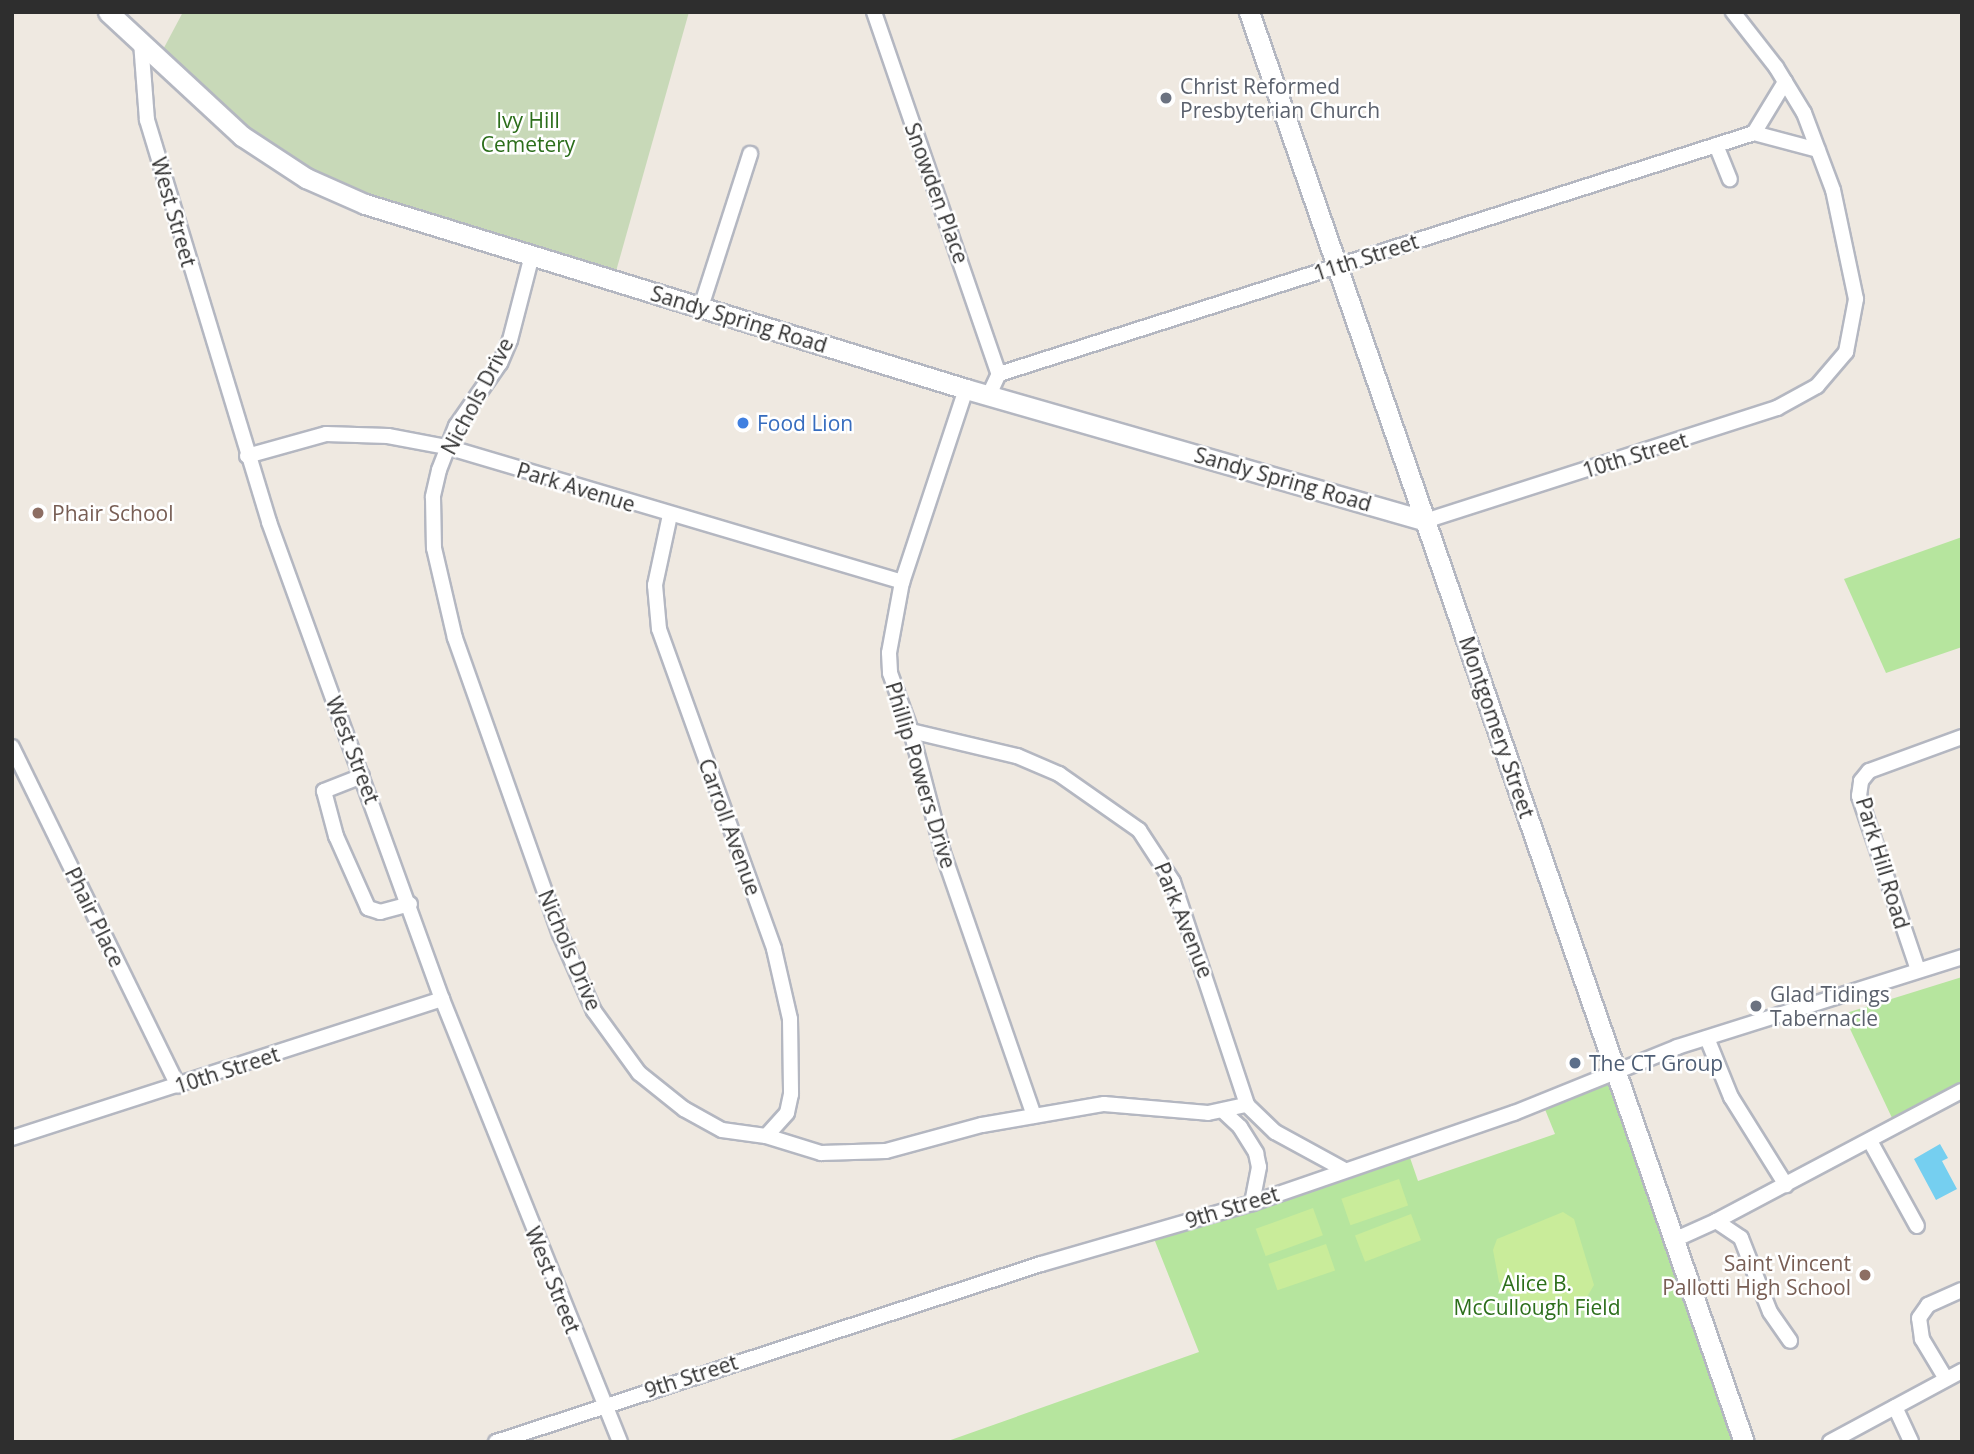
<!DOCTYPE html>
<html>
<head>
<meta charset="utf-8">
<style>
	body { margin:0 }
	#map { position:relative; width:1974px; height:1454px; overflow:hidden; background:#efe9e1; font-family:"Open Sans",sans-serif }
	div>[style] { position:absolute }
	.green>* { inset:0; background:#b6e59e }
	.cemetery>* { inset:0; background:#c8d9b8 }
	.pitch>* { inset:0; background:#c9ec9a; transform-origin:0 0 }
	.water>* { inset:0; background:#75cff0 }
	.roads { filter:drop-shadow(2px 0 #b4b7c1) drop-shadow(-2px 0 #b4b7c1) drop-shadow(0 2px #b4b7c1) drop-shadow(0 -2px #b4b7c1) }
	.street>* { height:14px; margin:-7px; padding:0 7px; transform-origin:7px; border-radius:7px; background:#fff }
	.secondary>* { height:19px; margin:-9.5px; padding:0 9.5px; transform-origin:9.5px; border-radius:9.5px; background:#fff }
	.dots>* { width:19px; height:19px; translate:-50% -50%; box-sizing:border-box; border:4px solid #fff; border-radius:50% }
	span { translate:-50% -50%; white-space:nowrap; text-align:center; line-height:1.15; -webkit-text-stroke:5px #fff; paint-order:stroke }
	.worship-label { font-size:21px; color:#5b616d }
	.left { translate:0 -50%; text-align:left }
	.park-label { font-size:21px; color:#2c6e1b }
	.street-label { font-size:21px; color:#2e2e2e }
	.shop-label { font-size:21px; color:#366cbe }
	.education-label { font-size:21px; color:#785e54 }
	.right { translate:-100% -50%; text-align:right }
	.service-label { font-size:21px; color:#4e5e75 }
	.frame { position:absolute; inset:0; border:14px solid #2e2e2e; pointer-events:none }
</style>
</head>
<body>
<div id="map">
	<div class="green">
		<i style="clip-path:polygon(1962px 537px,1962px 647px,1886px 673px,1844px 579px)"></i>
		<i style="clip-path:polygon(1962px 977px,1962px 1082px,1893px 1120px,1843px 1014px)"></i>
		<i style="clip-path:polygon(1617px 1072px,1745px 1442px,945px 1442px,1199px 1352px,1151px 1231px,1407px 1149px,1418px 1181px,1555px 1134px,1542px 1102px)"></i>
	</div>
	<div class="cemetery">
		<i style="clip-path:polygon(183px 12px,689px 12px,613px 282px,365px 204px,262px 150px,158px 59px)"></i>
	</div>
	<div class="pitch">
		<i style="left:1399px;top:1179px;width:28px;height:61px;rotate:71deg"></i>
		<i style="left:1313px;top:1208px;width:29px;height:61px;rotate:70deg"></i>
		<i style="clip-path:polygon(1563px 1212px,1574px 1219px,1594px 1285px,1584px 1302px,1565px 1314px,1530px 1312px,1499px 1282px,1493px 1250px,1497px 1239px)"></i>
		<i style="left:1411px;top:1214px;width:28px;height:60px;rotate:69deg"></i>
		<i style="left:1326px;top:1244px;width:28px;height:61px;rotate:71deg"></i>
	</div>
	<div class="water">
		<i style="clip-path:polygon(1940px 1144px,1948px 1158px,1942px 1161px,1957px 1189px,1936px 1200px,1914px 1159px)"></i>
	</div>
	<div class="roads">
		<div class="street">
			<i style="left:874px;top:12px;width:383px;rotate:71deg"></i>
			<i style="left:141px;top:42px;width:78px;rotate:85.6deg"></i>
			<i style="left:147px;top:120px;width:420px;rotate:73.1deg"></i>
			<i style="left:269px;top:522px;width:507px;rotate:70.07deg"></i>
			<i style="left:442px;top:999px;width:477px;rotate:68.1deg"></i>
			<i style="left:1754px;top:133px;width:60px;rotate:-58.7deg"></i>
			<i style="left:1716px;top:145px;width:37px;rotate:68deg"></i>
			<i style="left:531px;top:259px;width:84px;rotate:104.5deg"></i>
			<i style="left:510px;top:340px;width:25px;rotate:113deg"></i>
			<i style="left:500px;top:363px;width:77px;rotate:124.9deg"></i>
			<i style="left:456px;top:426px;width:47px;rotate:111.1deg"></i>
			<i style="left:439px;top:470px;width:28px;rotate:103deg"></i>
			<i style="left:433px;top:497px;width:51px;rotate:88.9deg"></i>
			<i style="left:434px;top:548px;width:92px;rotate:76.9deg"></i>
			<i style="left:455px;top:638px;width:314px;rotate:70.5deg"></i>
			<i style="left:560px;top:934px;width:84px;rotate:66.2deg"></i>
			<i style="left:594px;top:1011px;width:77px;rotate:54deg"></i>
			<i style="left:639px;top:1073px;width:58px;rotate:38.7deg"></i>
			<i style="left:684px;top:1109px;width:43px;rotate:28.9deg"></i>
			<i style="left:722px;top:1130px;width:44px;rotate:7.8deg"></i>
			<i style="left:766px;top:1136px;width:58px;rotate:17.2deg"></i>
			<i style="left:821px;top:1153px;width:65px;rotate:-1.8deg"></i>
			<i style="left:886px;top:1151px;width:99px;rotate:-15.2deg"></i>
			<i style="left:982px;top:1125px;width:124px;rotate:-9.8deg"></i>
			<i style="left:1104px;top:1104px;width:104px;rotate:4.9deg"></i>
			<i style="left:1208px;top:1113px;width:40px;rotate:-12deg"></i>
			<i style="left:701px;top:307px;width:161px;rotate:-72.2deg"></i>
			<i style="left:966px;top:389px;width:203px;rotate:108.3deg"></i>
			<i style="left:902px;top:582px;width:72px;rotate:100.4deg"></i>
			<i style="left:889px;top:653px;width:20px;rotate:87deg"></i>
			<i style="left:890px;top:673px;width:62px;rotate:70.1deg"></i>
			<i style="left:911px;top:731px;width:126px;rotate:75.3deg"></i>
			<i style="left:943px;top:853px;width:278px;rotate:70.9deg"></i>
			<i style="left:989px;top:395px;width:23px;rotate:-65deg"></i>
			<i style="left:999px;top:374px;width:793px;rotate:-17.7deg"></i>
			<i style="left:1754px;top:133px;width:66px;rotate:14.9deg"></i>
			<i style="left:247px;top:456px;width:82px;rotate:-15.6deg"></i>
			<i style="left:326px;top:434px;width:62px;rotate:1.8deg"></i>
			<i style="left:388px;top:436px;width:60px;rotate:10.6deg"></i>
			<i style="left:447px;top:447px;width:475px;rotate:16.5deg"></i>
			<i style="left:670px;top:515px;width:72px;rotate:102.1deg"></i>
			<i style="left:655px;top:585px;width:44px;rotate:84.8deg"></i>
			<i style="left:659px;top:629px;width:340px;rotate:70.2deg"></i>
			<i style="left:774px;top:949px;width:72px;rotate:77.1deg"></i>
			<i style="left:790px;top:1019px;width:75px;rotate:89.2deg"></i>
			<i style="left:791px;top:1094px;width:19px;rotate:102deg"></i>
			<i style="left:787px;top:1113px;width:31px;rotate:132deg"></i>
			<i style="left:1425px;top:521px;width:370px;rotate:-17.8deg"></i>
			<i style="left:1777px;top:408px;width:46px;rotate:-28.8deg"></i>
			<i style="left:1817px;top:386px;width:45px;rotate:-49.5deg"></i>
			<i style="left:1846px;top:352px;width:54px;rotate:-79.3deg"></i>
			<i style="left:1856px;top:299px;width:111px;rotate:-101.9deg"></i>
			<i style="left:1833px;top:190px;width:82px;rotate:-110.6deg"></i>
			<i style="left:1804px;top:113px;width:54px;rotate:-121.3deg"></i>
			<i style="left:1776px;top:67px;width:70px;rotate:-128deg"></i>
			<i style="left:911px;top:731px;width:109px;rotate:13.3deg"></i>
			<i style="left:1017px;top:756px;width:46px;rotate:23.2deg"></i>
			<i style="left:1059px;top:774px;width:98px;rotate:35deg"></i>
			<i style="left:1139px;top:830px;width:62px;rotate:56.8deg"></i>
			<i style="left:1173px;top:882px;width:235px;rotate:71.6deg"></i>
			<i style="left:1247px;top:1105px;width:39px;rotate:44deg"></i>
			<i style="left:1275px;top:1132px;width:77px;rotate:28.6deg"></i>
			<i style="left:12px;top:747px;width:377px;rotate:63.9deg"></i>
			<i style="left:362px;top:776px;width:41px;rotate:158.5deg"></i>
			<i style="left:324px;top:791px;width:47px;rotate:75.1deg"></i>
			<i style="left:336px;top:836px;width:79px;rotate:66deg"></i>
			<i style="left:368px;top:908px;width:13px;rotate:18deg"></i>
			<i style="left:380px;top:912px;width:31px;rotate:-15deg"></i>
			<i style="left:1918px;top:970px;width:184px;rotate:-108.7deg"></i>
			<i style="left:1859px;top:796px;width:15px;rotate:-82deg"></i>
			<i style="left:1861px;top:781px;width:13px;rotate:-51deg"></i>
			<i style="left:1869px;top:771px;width:99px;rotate:-20.1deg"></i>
			<i style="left:1707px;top:1038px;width:64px;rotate:67.9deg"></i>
			<i style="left:1731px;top:1097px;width:104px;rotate:58deg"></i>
			<i style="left:1224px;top:1112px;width:22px;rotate:43deg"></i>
			<i style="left:1240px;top:1127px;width:31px;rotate:58deg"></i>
			<i style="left:1256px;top:1153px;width:14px;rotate:78deg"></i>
			<i style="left:1259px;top:1167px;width:37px;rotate:101deg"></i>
			<i style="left:12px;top:1138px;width:452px;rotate:-17.9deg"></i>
			<i style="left:1870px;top:1141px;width:97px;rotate:61.1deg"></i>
			<i style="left:1716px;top:1221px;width:278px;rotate:-27.9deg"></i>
			<i style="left:1674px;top:1240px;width:46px;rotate:-24.3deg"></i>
			<i style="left:1716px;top:1221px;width:30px;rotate:34deg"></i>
			<i style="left:1741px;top:1238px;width:79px;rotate:68.6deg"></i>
			<i style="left:1770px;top:1312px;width:35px;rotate:55deg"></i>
			<i style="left:1946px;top:1379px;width:47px;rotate:-121deg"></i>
			<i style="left:1922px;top:1339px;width:21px;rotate:-98deg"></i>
			<i style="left:1919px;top:1318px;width:16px;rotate:-55deg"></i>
			<i style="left:1928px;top:1305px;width:37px;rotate:-24deg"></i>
			<i style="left:1895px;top:1407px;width:38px;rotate:65deg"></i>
			<i style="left:496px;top:1442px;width:573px;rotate:-18.09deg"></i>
			<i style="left:1041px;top:1264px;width:220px;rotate:-16.1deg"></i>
			<i style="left:1252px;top:1203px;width:277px;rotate:-19deg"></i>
			<i style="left:1514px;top:1113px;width:176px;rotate:-22deg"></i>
			<i style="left:1677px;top:1047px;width:299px;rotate:-17.5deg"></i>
			<i style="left:1830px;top:1442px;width:150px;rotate:-28.3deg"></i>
		</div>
		<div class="secondary">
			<i style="left:108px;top:12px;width:183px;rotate:42.8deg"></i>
			<i style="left:242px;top:136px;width:77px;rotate:33.3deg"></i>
			<i style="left:306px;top:178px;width:64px;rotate:23.8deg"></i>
			<i style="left:365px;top:204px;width:629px;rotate:17.11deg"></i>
			<i style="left:966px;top:389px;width:478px;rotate:16deg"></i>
			<i style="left:1249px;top:12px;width:1513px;rotate:70.91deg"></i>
		</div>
	</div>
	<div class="dots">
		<i style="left:1166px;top:98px;background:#6b7280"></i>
		<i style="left:743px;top:423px;background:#3f7fe0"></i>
		<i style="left:38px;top:513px;background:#8d6e63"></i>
		<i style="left:1756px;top:1006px;background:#6b7280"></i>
		<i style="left:1575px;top:1063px;background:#5c6f8a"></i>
		<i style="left:1865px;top:1275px;background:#8d6e63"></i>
	</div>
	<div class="worship-label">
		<span class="left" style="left:1180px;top:98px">Christ Reformed<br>Presbyterian Church</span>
		<span class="left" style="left:1770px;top:1006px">Glad Tidings<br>Tabernacle</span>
	</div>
	<div class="park-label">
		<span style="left:528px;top:132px">Ivy Hill<br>Cemetery</span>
		<span style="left:1537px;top:1295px">Alice B.<br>McCullough Field</span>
	</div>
	<div class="street-label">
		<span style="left:937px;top:193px;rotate:70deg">Snowden Place</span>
		<span style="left:174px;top:212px;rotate:74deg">West Street</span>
		<span style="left:1366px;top:257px;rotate:-18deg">11th Street</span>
		<span style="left:739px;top:319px;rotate:17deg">Sandy Spring Road</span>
		<span style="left:477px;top:396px;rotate:-62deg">Nichols Drive</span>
		<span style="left:1635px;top:455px;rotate:-17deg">10th Street</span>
		<span style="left:1283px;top:479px;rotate:16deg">Sandy Spring Road</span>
		<span style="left:576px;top:487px;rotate:17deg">Park Avenue</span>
		<span style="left:1497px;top:727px;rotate:71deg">Montgomery Street</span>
		<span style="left:353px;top:750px;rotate:69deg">West Street</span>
		<span style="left:921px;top:775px;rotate:73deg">Phillip Powers Drive</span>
		<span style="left:730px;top:827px;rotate:70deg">Carroll Avenue</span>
		<span style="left:1883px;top:863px;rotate:73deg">Park Hill Road</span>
		<span style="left:95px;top:917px;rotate:64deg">Phair Place</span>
		<span style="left:1184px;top:920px;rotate:68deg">Park Avenue</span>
		<span style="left:570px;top:950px;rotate:67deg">Nichols Drive</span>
		<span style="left:227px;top:1070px;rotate:-18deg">10th Street</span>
		<span style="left:1232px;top:1207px;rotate:-17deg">9th Street</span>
		<span style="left:553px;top:1280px;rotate:68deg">West Street</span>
		<span style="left:691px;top:1376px;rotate:-18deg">9th Street</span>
	</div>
	<div class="shop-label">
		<span class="left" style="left:757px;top:423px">Food Lion</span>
	</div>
	<div class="education-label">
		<span class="left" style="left:52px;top:513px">Phair School</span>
		<span class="right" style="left:1851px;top:1275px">Saint Vincent<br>Pallotti High School</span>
	</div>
	<div class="service-label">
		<span class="left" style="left:1589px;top:1063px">The CT Group</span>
	</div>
	<div class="frame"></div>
</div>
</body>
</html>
